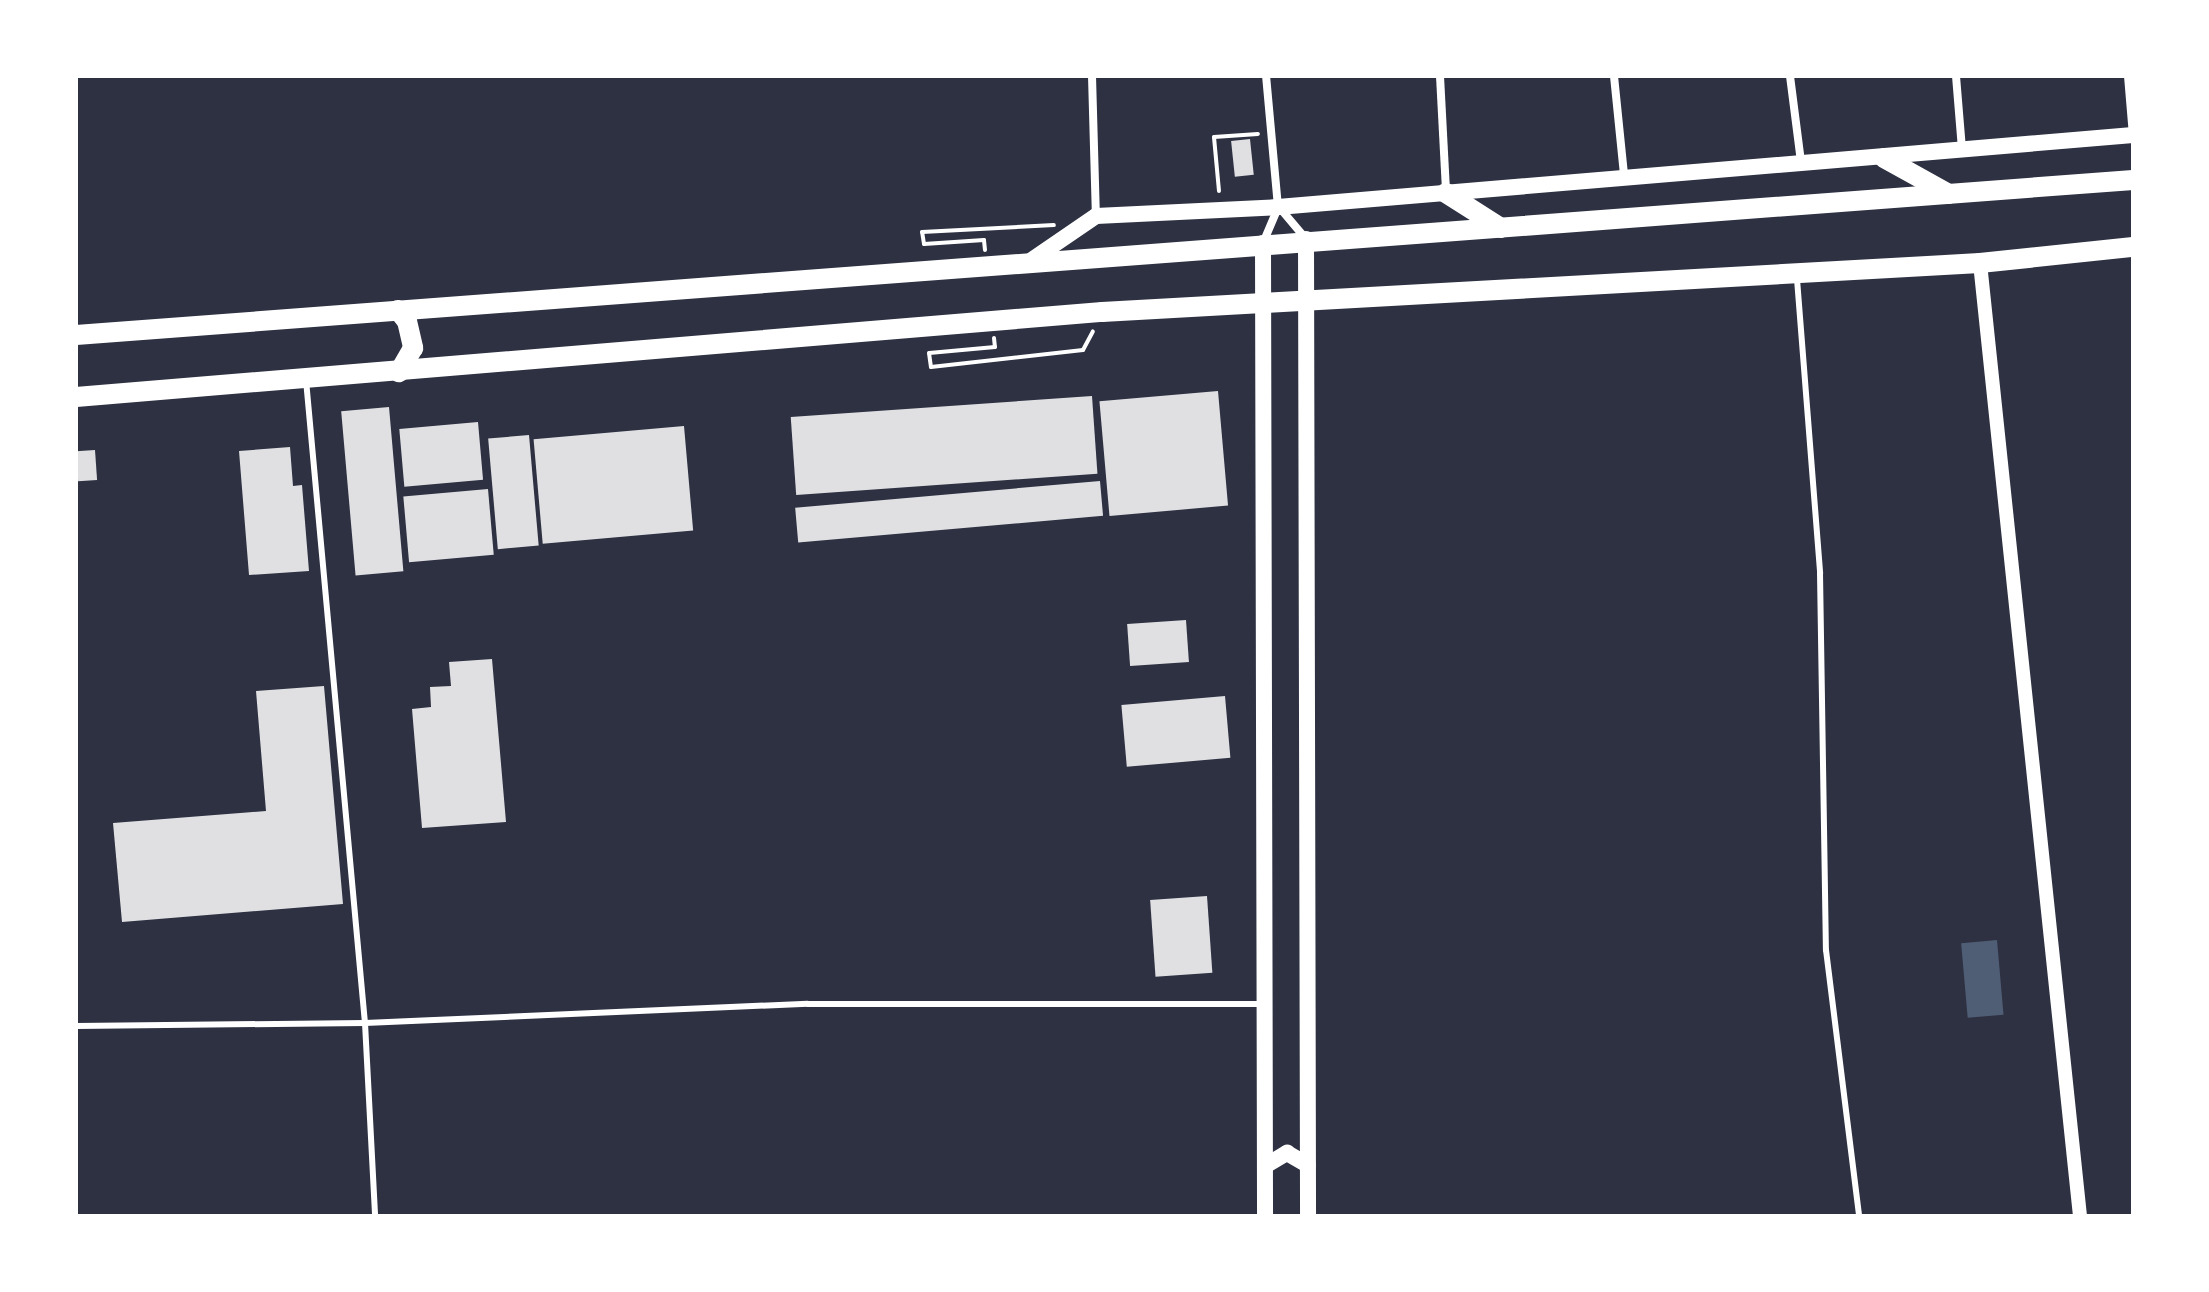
<!DOCTYPE html>
<html>
<head>
<meta charset="utf-8">
<style>
	body { margin:0 }
	#map { position:relative; width:2209px; height:1292px; overflow:hidden; background:#2d3142; font-family:Jost,sans-serif }
	div>[style] { position:absolute }
	.water>* { inset:0; background:#4f5d75; transform-origin:0 0 }
	.building>* { inset:0; background:#e0e0e3; transform-origin:0 0 }
	.path>* { height:4px; margin:-2px; padding:0 2px; transform-origin:2px; border-radius:2px; background:#fff }
	.service>* { height:6px; margin:-3px; padding:0 3px; transform-origin:3px; border-radius:3px; background:#fff }
	.minor>* { height:8px; margin:-4px; padding:0 4px; transform-origin:4px; border-radius:4px; background:#fff }
	.tertiary>* { height:14px; margin:-7px; padding:0 7px; transform-origin:7px; border-radius:7px; background:#fff }
	.secondary>* { height:16px; margin:-8px; padding:0 8px; transform-origin:8px; border-radius:8px; background:#fff }
	.trunk>* { height:20px; margin:-10px; padding:0 10px; transform-origin:10px; border-radius:10px; background:#fff }
	span { translate:-50% -50%; white-space:nowrap; text-align:center; line-height:1.15; -webkit-text-stroke:8px #fff; paint-order:stroke }
	.frame { position:absolute; inset:0; border:78px solid #fff; pointer-events:none }
</style>
</head>
<body>
<div id="map">
	<div class="water">
		<i style="left:1997px;top:940px;width:75px;height:36px;rotate:85deg"></i>
	</div>
	<div class="building">
		<i style="left:1250px;top:139px;width:36px;height:19px;rotate:84deg"></i>
		<i style="left:1218px;top:391px;width:115px;height:119px;rotate:85deg"></i>
		<i style="left:1092px;top:396px;width:78px;height:302px;rotate:86deg"></i>
		<i style="left:389px;top:407px;width:165px;height:48px;rotate:85deg"></i>
		<i style="left:478px;top:422px;width:58px;height:79px;rotate:85deg"></i>
		<i style="left:684px;top:426px;width:105px;height:151px;rotate:85deg"></i>
		<i style="left:529px;top:435px;width:111px;height:41px;rotate:85deg"></i>
		<i style="clip-path:polygon(290px 447px,293px 486px,302px 485px,309px 571px,249px 575px,239px 451px)"></i>
		<i style="left:95px;top:450px;width:30px;height:19px;rotate:86deg"></i>
		<i style="left:1100px;top:481px;width:35px;height:306px;rotate:85deg"></i>
		<i style="left:488px;top:489px;width:66px;height:85px;rotate:85deg"></i>
		<i style="left:1186px;top:620px;width:42px;height:59px;rotate:86deg"></i>
		<i style="clip-path:polygon(492px 659px,506px 822px,422px 828px,412px 709px,431px 707px,430px 687px,451px 686px,449px 662px)"></i>
		<i style="clip-path:polygon(324px 686px,343px 904px,122px 922px,113px 823px,266px 811px,256px 691px)"></i>
		<i style="left:1225px;top:696px;width:62px;height:104px;rotate:85deg"></i>
		<i style="left:1207px;top:896px;width:77px;height:57px;rotate:86deg"></i>
	</div>
	<div class="path">
		<i style="left:1219px;top:191px;width:54px;rotate:-95.3deg"></i>
		<i style="left:1214px;top:137px;width:44px;rotate:-3.9deg"></i>
		<i style="left:985px;top:250px;width:10px;rotate:-96deg"></i>
		<i style="left:984px;top:240px;width:60px;rotate:176.2deg"></i>
		<i style="left:924px;top:244px;width:12px;rotate:-99deg"></i>
		<i style="left:922px;top:232px;width:132px;rotate:-3deg"></i>
		<i style="left:994px;top:338px;width:9px;rotate:84deg"></i>
		<i style="left:995px;top:347px;width:66px;rotate:174.8deg"></i>
		<i style="left:929px;top:353px;width:14px;rotate:82deg"></i>
		<i style="left:931px;top:367px;width:153px;rotate:-6.4deg"></i>
		<i style="left:1083px;top:350px;width:21px;rotate:-62deg"></i>
	</div>
	<div class="service">
		<i style="left:1797px;top:279px;width:295px;rotate:85.5deg"></i>
		<i style="left:1820px;top:573px;width:377px;rotate:89.1deg"></i>
		<i style="left:1826px;top:950px;width:268px;rotate:82.9deg"></i>
		<i style="left:306px;top:380px;width:646px;rotate:84.76deg"></i>
		<i style="left:365px;top:1023px;width:193px;rotate:87deg"></i>
		<i style="left:76px;top:1026px;width:289px;rotate:-0.6deg"></i>
		<i style="left:365px;top:1023px;width:443px;rotate:-2.5deg"></i>
		<i style="left:808px;top:1004px;width:456px"></i>
	</div>
	<div class="minor">
		<i style="left:1092px;top:76px;width:140px;rotate:88.4deg"></i>
		<i style="left:1440px;top:76px;width:115px;rotate:87deg"></i>
		<i style="left:1614px;top:76px;width:100px;rotate:84.2deg"></i>
		<i style="left:1790px;top:76px;width:87px;rotate:82.7deg"></i>
		<i style="left:1956px;top:76px;width:73px;rotate:85.3deg"></i>
		<i style="left:2128px;top:76px;width:59px;rotate:85.2deg"></i>
		<i style="left:1279px;top:207px;width:42px;rotate:49.8deg"></i>
		<i style="left:1263px;top:243px;width:39px;rotate:-67deg"></i>
		<i style="left:1278px;top:207px;width:132px;rotate:-95.2deg"></i>
	</div>
	<div class="tertiary">
		<i style="left:1980px;top:263px;width:958px;rotate:84.01deg"></i>
	</div>
	<div class="secondary">
		<i style="left:1306px;top:239px;width:977px;rotate:89.88deg"></i>
		<i style="left:1263px;top:243px;width:973px;rotate:89.88deg"></i>
		<i style="left:1033px;top:259px;width:76px;rotate:-34.3deg"></i>
		<i style="left:1096px;top:216px;width:182px;rotate:-2.8deg"></i>
		<i style="left:1278px;top:207px;width:858px;rotate:-4.81deg"></i>
		<i style="left:1265px;top:1166px;width:26px;rotate:-31deg"></i>
		<i style="left:1287px;top:1153px;width:24px;rotate:30deg"></i>
	</div>
	<div class="trunk">
		<i style="left:1884px;top:158px;width:74px;rotate:29deg"></i>
		<i style="left:1446px;top:193px;width:65px;rotate:32.5deg"></i>
		<i style="left:398px;top:310px;width:14px;rotate:51deg"></i>
		<i style="left:407px;top:321px;width:28px;rotate:77deg"></i>
		<i style="left:413px;top:348px;width:28px;rotate:120deg"></i>
		<i style="left:76px;top:335px;width:2063px;rotate:-4.31deg"></i>
		<i style="left:76px;top:397px;width:1030px;rotate:-4.74deg"></i>
		<i style="left:1102px;top:312px;width:879px;rotate:-3.19deg"></i>
		<i style="left:1980px;top:263px;width:154px;rotate:-6deg"></i>
	</div>
	<div class="frame"></div>
</div>
</body>
</html>
